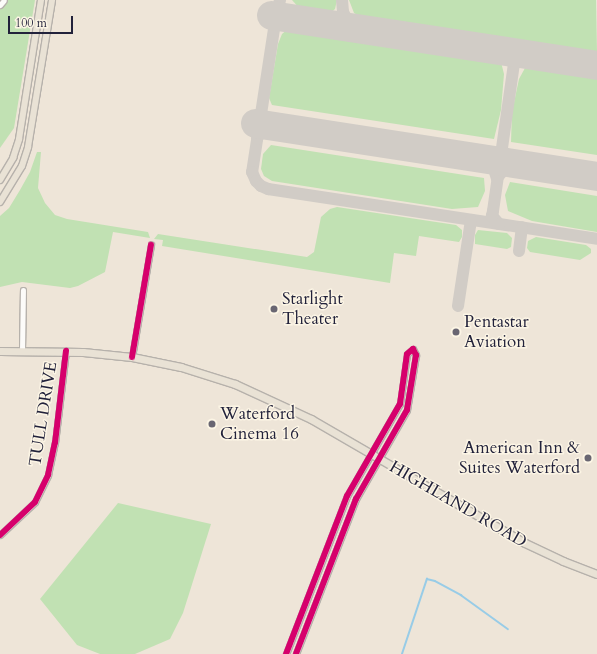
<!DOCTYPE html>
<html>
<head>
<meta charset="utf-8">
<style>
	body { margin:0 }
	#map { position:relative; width:597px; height:654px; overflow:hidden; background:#eee5d8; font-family:Cardo,serif }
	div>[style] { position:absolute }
	.green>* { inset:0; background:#c1e1b3 }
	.stream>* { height:1.5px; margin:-0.75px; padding:0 0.75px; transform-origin:0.75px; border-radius:0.75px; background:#98cce7 }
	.taxiway>* { height:12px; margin:-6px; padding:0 6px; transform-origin:6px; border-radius:6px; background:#d1ccc6 }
	.runway>* { height:29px; margin:-14.5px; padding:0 14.5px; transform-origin:14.5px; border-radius:14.5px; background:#d1ccc6 }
	.roads { filter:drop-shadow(1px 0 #b6b1ab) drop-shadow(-1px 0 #b6b1ab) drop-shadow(0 1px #b6b1ab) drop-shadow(0 -1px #b6b1ab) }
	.minor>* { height:5px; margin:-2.5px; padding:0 2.5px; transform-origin:2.5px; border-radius:2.5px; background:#fcfbf9 }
	.major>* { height:6px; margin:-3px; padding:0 3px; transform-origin:3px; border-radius:3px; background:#e9e2d5 }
	.highway>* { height:7px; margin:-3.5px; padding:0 3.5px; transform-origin:3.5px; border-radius:3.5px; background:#e9e2d5 }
	.cycleway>* { height:6px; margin:-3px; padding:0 3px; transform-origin:3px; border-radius:3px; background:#d6006c }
	.dots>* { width:11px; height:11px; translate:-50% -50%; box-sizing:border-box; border:2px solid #fcf5e5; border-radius:50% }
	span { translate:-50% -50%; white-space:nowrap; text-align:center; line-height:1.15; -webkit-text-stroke:3px #fcf5e5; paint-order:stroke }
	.poi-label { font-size:17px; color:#22223b }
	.left { translate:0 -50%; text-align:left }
	.right { translate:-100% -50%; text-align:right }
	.street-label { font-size:17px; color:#22223b }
	.scale { position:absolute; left:8px; top:16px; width:65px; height:18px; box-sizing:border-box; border:2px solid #22223b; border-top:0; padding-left:5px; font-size:12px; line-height:14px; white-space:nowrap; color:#22223b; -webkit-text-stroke:3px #fcf5e5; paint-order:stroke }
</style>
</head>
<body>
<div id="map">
	<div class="green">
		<i style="clip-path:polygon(0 0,35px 0,14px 128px,0 148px)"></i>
		<i style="clip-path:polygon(292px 0,337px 0,335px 9px,330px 13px,300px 9px)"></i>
		<i style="clip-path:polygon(349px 0,596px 0,597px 54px,364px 19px,354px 13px)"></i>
		<i style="clip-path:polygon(288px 29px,495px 59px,501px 62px,504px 74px,501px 110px,494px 139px,272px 105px,269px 98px,278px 44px,282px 34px)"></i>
		<i style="clip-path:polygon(533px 65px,597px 76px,597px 155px,511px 142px,512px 112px,519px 79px,525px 68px)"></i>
		<i style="clip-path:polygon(271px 145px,484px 178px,485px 191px,478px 207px,452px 209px,272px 181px,264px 176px,261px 169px,263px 154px)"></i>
		<i style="clip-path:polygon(37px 152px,41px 152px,38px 188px,45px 203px,55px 215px,67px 219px,148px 232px,150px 238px,113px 232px,105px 272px,78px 286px,70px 288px,22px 282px,0 287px,0 216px,9px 208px,20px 190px,30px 172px)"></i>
		<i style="clip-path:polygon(510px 182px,597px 196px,597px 232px,532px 221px,508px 211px,505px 195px)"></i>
		<i style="clip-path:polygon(337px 207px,456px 225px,462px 230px,462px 237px,459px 242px,419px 236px,416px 256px,394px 253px,390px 283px,162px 246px,163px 240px,154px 239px,158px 234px,307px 257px,314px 252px,321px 217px,330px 209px)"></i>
		<i style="clip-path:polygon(478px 230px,507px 233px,512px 238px,511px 247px,507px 249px,475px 244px,475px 235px)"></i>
		<i style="clip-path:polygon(536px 237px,586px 245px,591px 249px,591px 253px,580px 260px,530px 252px,527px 248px,528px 241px)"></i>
		<i style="clip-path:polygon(118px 503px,211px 524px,183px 613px,170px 639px,135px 654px,100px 654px,77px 645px,40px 599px)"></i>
	</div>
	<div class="stream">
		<i style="left:402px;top:654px;width:79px;rotate:-71.6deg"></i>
		<i style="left:427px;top:579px;width:8px;rotate:14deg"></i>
		<i style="left:435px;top:581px;width:30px;rotate:28deg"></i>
		<i style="left:461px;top:595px;width:58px;rotate:35.9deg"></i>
	</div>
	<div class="taxiway">
		<i style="left:280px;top:0;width:16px;rotate:104deg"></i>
		<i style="left:276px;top:16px;width:158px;rotate:98.7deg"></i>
		<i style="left:252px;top:172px;width:10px;rotate:66deg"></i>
		<i style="left:256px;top:181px;width:7px;rotate:45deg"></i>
		<i style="left:261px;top:186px;width:8px;rotate:23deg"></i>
		<i style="left:268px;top:189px;width:333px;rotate:8.6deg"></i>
		<i style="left:342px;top:0;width:12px;rotate:85deg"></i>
		<i style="left:343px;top:12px;width:9px;rotate:63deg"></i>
		<i style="left:347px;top:20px;width:17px;rotate:33deg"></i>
		<i style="left:506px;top:51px;width:8px;rotate:45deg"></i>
		<i style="left:512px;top:57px;width:6px;rotate:72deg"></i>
		<i style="left:257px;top:139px;width:8px;rotate:-67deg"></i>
		<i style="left:260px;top:132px;width:15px;rotate:-23deg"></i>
		<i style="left:480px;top:158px;width:8px;rotate:23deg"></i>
		<i style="left:487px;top:161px;width:11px;rotate:49deg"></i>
		<i style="left:494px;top:169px;width:10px;rotate:73deg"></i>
		<i style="left:497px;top:178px;width:13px;rotate:-51deg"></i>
		<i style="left:505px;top:168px;width:15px;rotate:-16deg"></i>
		<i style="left:499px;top:224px;width:11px;rotate:-131deg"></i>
		<i style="left:492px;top:216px;width:5px;rotate:-79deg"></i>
		<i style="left:493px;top:211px;width:149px;rotate:-81.9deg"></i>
		<i style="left:514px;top:63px;width:6px;rotate:-59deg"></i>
		<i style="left:517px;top:58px;width:10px;rotate:-24deg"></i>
		<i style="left:519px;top:251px;width:24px;rotate:-83deg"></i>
		<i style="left:458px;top:306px;width:87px;rotate:-81.4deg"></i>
	</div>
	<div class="runway">
		<i style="left:271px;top:15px;width:330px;rotate:8.7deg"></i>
		<i style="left:255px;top:123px;width:346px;rotate:8.8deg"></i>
	</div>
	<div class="roads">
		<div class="minor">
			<i style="left:0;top:5px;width:6px;rotate:-51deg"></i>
			<i style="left:22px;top:351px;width:61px;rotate:-89.1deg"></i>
			<i style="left:132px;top:357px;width:114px;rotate:-80.4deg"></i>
			<i style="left:0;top:535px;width:48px;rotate:-43.3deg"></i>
			<i style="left:35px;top:502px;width:30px;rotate:-64deg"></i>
			<i style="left:48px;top:475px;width:33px;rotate:-78deg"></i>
			<i style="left:55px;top:443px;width:93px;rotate:-83.2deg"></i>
			<i style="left:286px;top:654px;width:169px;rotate:-68.9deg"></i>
			<i style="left:347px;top:496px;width:106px;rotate:-60.1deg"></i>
			<i style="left:400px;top:404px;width:50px;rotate:-82deg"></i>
			<i style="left:407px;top:354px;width:8px;rotate:-40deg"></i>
			<i style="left:413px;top:349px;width:7px;rotate:63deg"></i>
			<i style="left:416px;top:355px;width:56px;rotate:99.3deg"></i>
			<i style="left:407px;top:410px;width:103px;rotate:119.8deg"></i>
			<i style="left:356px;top:499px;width:166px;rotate:111.2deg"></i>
		</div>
		<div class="major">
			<i style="left:0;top:180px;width:26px;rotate:-59deg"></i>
			<i style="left:13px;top:158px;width:20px;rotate:-72deg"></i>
			<i style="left:19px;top:139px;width:141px;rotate:-81deg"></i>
			<i style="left:0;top:202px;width:42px;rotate:-58.6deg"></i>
			<i style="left:22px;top:166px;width:20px;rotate:-72deg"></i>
			<i style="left:28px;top:147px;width:149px;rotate:-80.7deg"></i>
		</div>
		<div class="highway">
			<i style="left:0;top:351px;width:83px;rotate:0.7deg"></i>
			<i style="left:83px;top:352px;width:49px;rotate:5.8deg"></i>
			<i style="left:132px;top:357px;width:50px;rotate:11.5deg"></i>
			<i style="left:181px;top:367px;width:57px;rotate:17.5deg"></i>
			<i style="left:235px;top:384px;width:84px;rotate:24.7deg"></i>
			<i style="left:311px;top:419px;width:247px;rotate:30.1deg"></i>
			<i style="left:525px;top:543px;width:42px;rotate:25.3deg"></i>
			<i style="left:563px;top:561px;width:36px;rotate:21deg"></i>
		</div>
	</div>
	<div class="cycleway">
		<i style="left:132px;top:357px;width:114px;rotate:-80.4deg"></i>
		<i style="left:0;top:535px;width:48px;rotate:-43.3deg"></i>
		<i style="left:35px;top:502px;width:30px;rotate:-64deg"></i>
		<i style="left:48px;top:475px;width:33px;rotate:-78deg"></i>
		<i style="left:55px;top:443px;width:93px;rotate:-83.2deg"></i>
		<i style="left:286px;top:654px;width:169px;rotate:-68.9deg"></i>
		<i style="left:347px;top:496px;width:106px;rotate:-60.1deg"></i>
		<i style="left:400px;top:404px;width:50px;rotate:-82deg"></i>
		<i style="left:407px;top:354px;width:8px;rotate:-40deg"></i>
		<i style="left:413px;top:349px;width:7px;rotate:63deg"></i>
		<i style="left:416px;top:355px;width:56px;rotate:99.3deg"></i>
		<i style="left:407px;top:410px;width:103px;rotate:119.8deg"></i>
		<i style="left:356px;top:499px;width:166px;rotate:111.2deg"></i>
	</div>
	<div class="dots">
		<i style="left:274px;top:309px;background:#696672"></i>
		<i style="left:456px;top:332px;background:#696672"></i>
		<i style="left:212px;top:424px;background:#696672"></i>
		<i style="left:588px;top:458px;background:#696672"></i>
	</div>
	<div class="poi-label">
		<span class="left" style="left:282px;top:309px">Starlight<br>Theater</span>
		<span class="left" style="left:464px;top:332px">Pentastar<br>Aviation</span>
		<span class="left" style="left:220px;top:424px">Waterford<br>Cinema 16</span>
		<span class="right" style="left:580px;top:458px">American Inn &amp;<br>Suites Waterford</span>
	</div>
	<div class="street-label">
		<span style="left:43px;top:414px;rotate:-81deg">TULL DRIVE</span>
		<span style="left:458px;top:504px;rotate:30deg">HIGHLAND ROAD</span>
	</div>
	<div class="scale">100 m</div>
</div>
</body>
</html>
